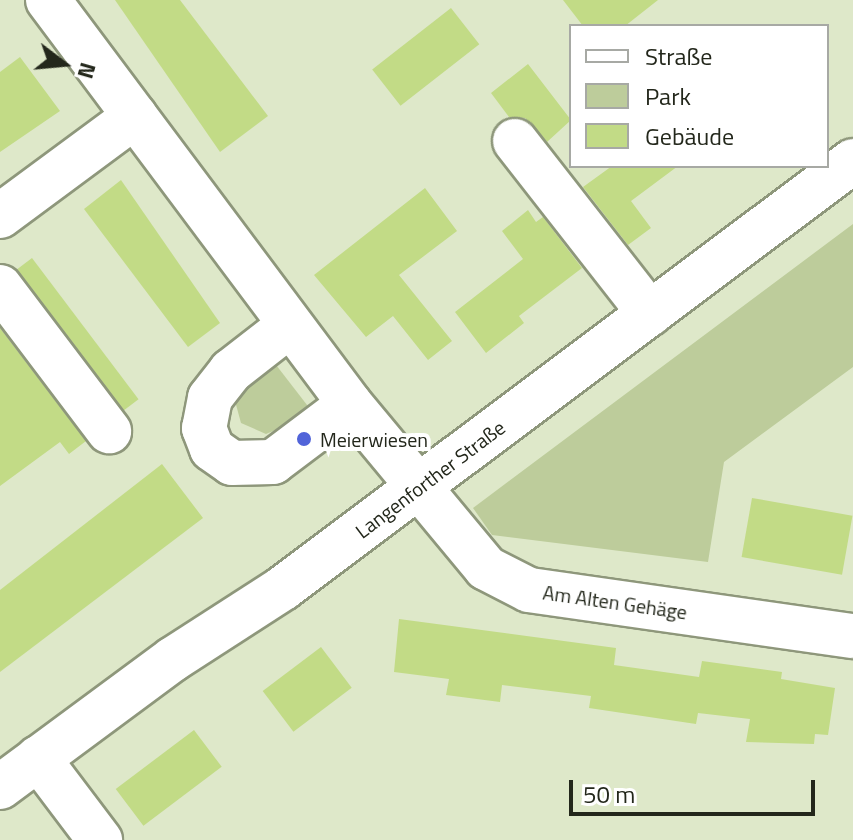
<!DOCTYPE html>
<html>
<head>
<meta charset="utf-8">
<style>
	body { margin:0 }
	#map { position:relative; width:853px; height:840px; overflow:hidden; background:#dee8c9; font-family:"Titillium Web",sans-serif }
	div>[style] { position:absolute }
	.green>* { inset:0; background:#bdcc9b }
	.building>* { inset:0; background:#c2db86; transform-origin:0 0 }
	.roads { filter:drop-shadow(2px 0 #8e977b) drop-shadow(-2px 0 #8e977b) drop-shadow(0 2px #8e977b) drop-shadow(0 -2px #8e977b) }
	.minor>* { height:44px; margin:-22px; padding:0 22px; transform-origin:22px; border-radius:22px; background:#fff }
	.major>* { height:44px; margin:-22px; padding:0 22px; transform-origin:22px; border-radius:22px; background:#fff }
	.dots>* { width:22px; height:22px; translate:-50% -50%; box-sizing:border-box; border:4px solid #fff; border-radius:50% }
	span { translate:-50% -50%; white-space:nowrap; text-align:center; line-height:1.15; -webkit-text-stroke:8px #fff; paint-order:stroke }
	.poi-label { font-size:20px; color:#23271b }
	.left { translate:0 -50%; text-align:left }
	.street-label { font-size:20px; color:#23271b }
	.legend { position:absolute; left:569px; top:24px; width:260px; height:144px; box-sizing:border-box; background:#fff; border:2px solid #a7a9a4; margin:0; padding:10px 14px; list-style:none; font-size:24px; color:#23271b }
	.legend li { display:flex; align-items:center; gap:16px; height:40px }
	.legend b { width:40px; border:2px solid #a7a9a4 }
	.north { position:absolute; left:24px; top:24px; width:80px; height:80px; -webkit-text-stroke:6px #fff; paint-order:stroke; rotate:106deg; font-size:22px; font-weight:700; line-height:32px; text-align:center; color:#23271b }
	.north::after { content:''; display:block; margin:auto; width:28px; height:36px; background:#23271b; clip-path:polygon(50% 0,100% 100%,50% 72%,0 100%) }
	.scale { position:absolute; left:569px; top:780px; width:246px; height:36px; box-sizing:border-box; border:4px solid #23271b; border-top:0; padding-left:10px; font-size:24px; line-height:28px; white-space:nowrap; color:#23271b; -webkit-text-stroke:6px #fff; paint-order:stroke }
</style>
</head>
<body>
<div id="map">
	<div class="green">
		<i style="clip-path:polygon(853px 224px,853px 367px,724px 462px,708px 562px,492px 535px,473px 508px)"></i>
		<i style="clip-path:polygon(273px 361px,314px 414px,266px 434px,241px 423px,235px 401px)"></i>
	</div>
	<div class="building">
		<i style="clip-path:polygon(115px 0,180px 0,268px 116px,220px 152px)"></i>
		<i style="clip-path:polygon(563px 0,658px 0,625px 26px,583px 26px)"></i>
		<i style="left:451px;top:8px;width:46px;height:100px;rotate:52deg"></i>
		<i style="clip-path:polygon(20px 57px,60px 111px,0 152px,0 72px)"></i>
		<i style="clip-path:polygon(528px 64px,571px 120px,547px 142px,525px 118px,509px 117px,491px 93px)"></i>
		<i style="clip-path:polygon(612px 166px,678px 166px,631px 201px,651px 228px,628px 245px,583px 187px)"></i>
		<i style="clip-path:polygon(121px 180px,220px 323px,188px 347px,84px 209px)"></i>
		<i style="clip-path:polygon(425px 188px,457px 231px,399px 275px,452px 341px,428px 360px,393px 316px,366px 337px,314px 275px)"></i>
		<i style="clip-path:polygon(528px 210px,536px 222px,543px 217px,582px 268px,519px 316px,524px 323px,486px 353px,455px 312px,523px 259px,502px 231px)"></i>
		<i style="left:32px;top:258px;width:177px;height:19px;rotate:53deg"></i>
		<i style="clip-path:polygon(0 328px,86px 441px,69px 454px,60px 442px,0 486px)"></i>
		<i style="clip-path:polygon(162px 464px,203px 518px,0 672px,0 590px)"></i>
		<i style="left:752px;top:498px;width:102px;height:60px;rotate:10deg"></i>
		<i style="clip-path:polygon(399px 619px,616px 648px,614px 665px,699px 677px,702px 661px,782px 672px,781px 679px,835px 688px,828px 735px,815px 734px,814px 744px,746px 742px,750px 719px,698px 713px,696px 724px,589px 708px,591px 696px,502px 685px,500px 702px,446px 695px,449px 679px,394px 672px)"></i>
		<i style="left:321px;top:647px;width:51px;height:73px;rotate:53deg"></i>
		<i style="left:194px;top:730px;width:46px;height:98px;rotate:53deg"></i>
	</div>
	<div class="roads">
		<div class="minor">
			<i style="left:48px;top:0;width:504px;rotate:53.22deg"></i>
			<i style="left:350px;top:404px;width:213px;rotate:50.3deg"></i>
			<i style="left:486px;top:568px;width:48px;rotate:27.1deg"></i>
			<i style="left:529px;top:590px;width:327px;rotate:8.1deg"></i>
			<i style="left:515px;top:141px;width:219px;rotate:52deg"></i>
			<i style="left:0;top:216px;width:168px;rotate:-36.5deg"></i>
			<i style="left:0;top:287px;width:181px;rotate:52.9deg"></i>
			<i style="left:290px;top:325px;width:75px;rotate:142.1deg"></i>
			<i style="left:231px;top:371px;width:34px;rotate:128deg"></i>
			<i style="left:210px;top:398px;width:31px;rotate:101deg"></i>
			<i style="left:204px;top:428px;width:22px;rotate:69deg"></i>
			<i style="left:212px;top:449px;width:24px;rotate:35deg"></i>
			<i style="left:232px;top:463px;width:41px;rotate:-1.4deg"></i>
			<i style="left:273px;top:462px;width:96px;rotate:-37deg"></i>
			<i style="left:38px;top:758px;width:103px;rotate:52.9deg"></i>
		</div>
		<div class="major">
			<i style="left:0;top:787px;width:215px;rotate:-36.5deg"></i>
			<i style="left:173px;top:659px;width:131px;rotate:-32.8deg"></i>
			<i style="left:283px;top:588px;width:712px;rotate:-36.84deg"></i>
		</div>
	</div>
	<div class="dots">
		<i style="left:304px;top:439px;background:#5164d9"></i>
	</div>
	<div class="poi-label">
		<span class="left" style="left:320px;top:439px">Meierwiesen</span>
	</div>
	<div class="street-label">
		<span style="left:430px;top:479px;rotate:-37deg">Langenforther Straße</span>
		<span style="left:615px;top:602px;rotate:8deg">Am Alten Gehäge</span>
	</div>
	<ul class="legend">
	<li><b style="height:10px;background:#fff"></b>Straße</li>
	<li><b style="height:22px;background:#bdcc9b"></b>Park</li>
	<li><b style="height:22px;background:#c2db86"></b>Gebäude</li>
	</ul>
	<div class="north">N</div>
	<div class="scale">50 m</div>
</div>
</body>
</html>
